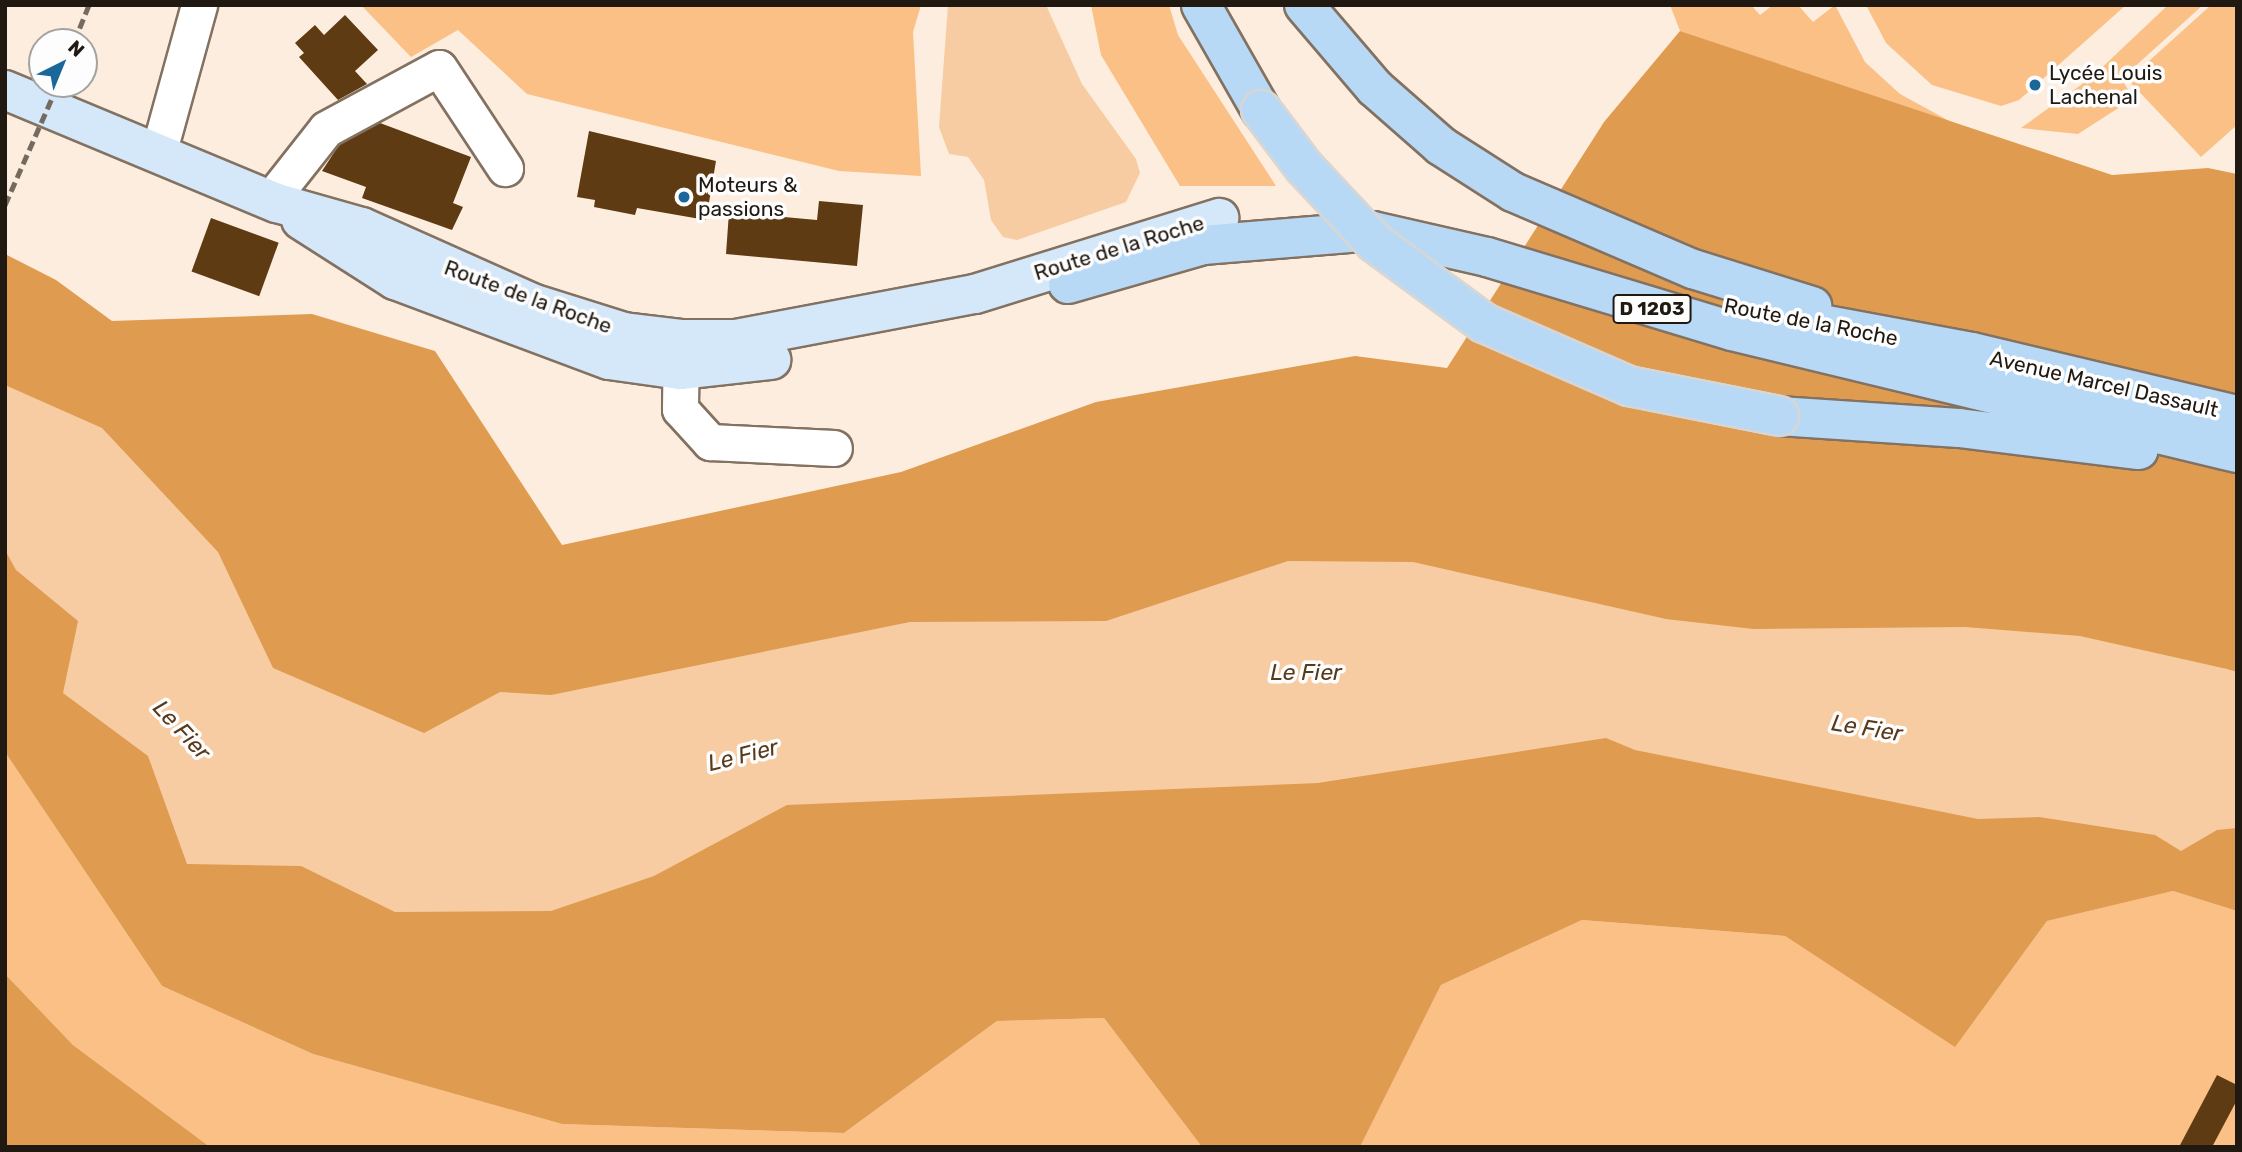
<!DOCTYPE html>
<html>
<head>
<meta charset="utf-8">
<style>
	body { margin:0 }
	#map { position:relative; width:2242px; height:1152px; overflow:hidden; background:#fdedde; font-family:Rubik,sans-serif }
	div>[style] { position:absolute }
	.green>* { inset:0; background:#fac085 }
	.forest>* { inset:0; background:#df9b50 }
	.water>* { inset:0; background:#f7cca2 }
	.building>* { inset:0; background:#5e3b12; transform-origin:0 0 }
	.roads { filter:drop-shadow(2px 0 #837161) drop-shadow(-2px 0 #837161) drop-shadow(0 2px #837161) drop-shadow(0 -2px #837161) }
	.minor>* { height:35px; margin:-17.5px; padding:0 17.5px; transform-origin:17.5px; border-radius:17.5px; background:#fff }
	.major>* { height:38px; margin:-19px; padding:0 19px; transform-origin:19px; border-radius:19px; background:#d4e8f9 }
	.highway>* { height:38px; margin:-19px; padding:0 19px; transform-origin:19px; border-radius:19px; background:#b7d9f5 }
	.rail>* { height:5px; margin-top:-2.5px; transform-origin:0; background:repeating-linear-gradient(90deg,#746a60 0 10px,transparent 0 15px) }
	.bridges { filter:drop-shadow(2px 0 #d7d6d4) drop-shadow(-2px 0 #d7d6d4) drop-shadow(0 2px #d7d6d4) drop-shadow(0 -2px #d7d6d4) }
	.highway-bridge>* { height:38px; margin:-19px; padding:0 19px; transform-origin:19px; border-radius:19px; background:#b7d9f5 }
	.dots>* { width:19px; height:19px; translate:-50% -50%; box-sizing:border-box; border:4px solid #fdfdfd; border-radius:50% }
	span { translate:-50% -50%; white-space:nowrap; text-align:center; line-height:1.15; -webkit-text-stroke:7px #fdfdfd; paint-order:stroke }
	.shield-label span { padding:2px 5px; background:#fdfdfd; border:2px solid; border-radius:5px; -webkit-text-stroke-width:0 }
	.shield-label { font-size:19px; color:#1f1912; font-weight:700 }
	.poi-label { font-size:21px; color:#1f1912 }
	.left { translate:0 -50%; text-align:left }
	.street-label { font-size:21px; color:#1f1912 }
	.water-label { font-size:23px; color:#573a1b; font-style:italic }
	.frame { position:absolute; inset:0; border:7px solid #1f1912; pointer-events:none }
	.north { position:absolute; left:28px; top:28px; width:70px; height:70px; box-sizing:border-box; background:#fdfdfd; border:2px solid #a4a29f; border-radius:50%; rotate:43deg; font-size:19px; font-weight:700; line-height:28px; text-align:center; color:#1f1912 }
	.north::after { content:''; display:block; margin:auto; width:24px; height:32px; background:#1b679a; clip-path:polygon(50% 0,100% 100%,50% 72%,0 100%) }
</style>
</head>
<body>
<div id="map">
	<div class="green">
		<i style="clip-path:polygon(361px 5px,921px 5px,913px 32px,921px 176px,839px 171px,527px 94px,458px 30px,411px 57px)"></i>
		<i style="clip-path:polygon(1091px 5px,1169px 5px,1178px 35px,1276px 186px,1180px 186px,1101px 55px)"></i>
		<i style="clip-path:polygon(1670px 5px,1751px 5px,1760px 15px,1773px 5px,1798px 5px,1813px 22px,1835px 5px,1865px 62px,1900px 94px,1953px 123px,1680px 31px)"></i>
		<i style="clip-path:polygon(1866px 5px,2126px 5px,2019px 100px,2001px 106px,1932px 85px,1886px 43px)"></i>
		<i style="clip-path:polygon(2168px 5px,2203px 5px,2121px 79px,2134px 98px,2078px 134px,2021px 128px,2092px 77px)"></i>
		<i style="clip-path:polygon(2211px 5px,2237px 5px,2237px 125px,2201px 157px,2128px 80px)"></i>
		<i style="clip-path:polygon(5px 752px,162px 986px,313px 1054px,562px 1124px,844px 1133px,997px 1021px,1104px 1018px,1202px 1147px,210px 1147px,73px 1045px,5px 974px)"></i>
		<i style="clip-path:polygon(2173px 891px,2237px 911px,2237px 1147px,1360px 1147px,1441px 985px,1582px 920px,1785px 936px,1955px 1046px,2047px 921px)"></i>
	</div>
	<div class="forest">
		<i style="clip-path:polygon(1680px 31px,2112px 175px,2208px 168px,2237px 174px,2237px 911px,2173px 891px,2047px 921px,1955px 1047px,1785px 936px,1582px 920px,1441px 985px,1360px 1147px,1202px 1147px,1104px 1018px,997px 1021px,844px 1133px,562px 1124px,313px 1054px,162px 986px,5px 752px,5px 254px,56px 280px,112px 321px,312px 314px,435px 351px,562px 545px,901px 472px,1096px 402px,1355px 356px,1447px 368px,1604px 122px)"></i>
		<i style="clip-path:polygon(5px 974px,73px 1045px,210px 1147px,5px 1147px)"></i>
	</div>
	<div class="water">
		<i style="clip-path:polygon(948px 5px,1046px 5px,1082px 84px,1136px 159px,1140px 173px,1126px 202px,1017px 240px,1003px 237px,991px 220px,984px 180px,968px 157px,949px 154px,939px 127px)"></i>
		<i style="clip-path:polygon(5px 385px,102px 428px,218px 552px,273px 668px,424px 733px,500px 692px,551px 695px,910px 622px,1106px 621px,1288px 561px,1413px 562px,1666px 619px,1753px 629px,1965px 627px,2080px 636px,2227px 669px,2237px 672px,2237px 828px,2217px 830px,2181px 851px,2155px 835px,2039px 817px,1978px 819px,1635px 750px,1606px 738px,1318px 783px,787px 805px,654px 876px,551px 911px,395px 912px,301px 866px,187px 864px,148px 756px,63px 693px,78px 621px,16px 570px,5px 550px)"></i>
	</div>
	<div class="building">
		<i style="clip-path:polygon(345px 15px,378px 50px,355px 71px,367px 84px,338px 100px,299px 57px,304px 53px,295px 43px,315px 25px,324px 35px)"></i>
		<i style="clip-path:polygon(380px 123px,471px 157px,453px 203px,463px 207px,452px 230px,362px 198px,366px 187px,322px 171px,339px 145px)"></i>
		<i style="clip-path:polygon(589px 131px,716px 161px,706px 220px,637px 208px,635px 215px,594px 207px,595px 200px,577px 197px)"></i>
		<i style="clip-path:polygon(819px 201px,863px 205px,857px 266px,726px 254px,729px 212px,817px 220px)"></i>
		<i style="left:211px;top:218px;width:72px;height:57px;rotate:20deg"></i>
		<i style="clip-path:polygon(2217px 1075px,2237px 1085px,2237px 1100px,2212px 1147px,2179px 1147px)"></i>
	</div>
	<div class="roads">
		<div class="minor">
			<i style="left:158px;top:154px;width:155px;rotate:-74.6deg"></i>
			<i style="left:270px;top:200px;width:90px;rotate:-51.7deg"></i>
			<i style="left:326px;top:129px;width:128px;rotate:-28.4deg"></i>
			<i style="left:439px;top:68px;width:120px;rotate:56.6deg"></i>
			<i style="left:681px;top:343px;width:66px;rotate:90.9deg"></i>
			<i style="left:680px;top:409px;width:45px;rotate:47.7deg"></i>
			<i style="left:710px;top:442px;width:124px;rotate:2.8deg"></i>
		</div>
		<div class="major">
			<i style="left:5px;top:90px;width:295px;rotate:22.6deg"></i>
			<i style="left:277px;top:203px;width:88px;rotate:15.8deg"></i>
			<i style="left:362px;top:227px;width:186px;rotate:24.1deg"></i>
			<i style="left:532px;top:303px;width:96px;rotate:17.5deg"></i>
			<i style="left:624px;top:332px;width:57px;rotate:7deg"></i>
			<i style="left:681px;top:339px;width:55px"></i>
			<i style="left:736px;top:339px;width:243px;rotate:-10.7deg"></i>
			<i style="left:975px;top:294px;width:256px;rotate:-17.3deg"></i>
			<i style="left:301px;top:220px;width:112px;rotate:32.6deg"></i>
			<i style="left:395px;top:280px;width:228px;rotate:20.5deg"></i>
			<i style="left:609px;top:360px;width:72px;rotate:8deg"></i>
			<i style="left:680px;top:370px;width:92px;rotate:-6.3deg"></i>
		</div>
		<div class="highway">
			<i style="left:1201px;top:5px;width:121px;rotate:60.3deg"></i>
			<i style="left:1304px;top:5px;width:109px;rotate:49.5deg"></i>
			<i style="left:1375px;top:88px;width:88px;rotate:41.3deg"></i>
			<i style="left:1441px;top:146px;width:85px;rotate:32.6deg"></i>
			<i style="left:1513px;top:192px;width:196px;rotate:23.2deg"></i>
			<i style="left:1693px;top:269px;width:125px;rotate:17.3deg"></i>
			<i style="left:1068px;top:284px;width:141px;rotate:-16.1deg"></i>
			<i style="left:1203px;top:245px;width:171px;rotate:-4.7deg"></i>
			<i style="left:1373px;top:231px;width:117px;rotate:12.8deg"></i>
			<i style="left:1487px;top:257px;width:256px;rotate:16.8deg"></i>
			<i style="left:1732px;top:331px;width:520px;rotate:13.58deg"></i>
			<i style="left:1773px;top:315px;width:202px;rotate:10.5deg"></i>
			<i style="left:1972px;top:352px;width:272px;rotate:13.4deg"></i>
			<i style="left:1779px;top:416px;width:180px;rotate:3.8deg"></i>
			<i style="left:1959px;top:428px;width:181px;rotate:7deg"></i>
		</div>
	</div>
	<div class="rail">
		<i style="left:74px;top:42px;width:40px;rotate:-68deg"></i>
		<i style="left:5px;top:205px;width:132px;rotate:-66.3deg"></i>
	</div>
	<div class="bridges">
		<div class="highway-bridge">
			<i style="left:1261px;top:110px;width:71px;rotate:53deg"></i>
			<i style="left:1304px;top:167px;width:104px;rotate:46.9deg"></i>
			<i style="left:1375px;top:243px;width:135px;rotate:36.3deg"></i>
			<i style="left:1484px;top:323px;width:158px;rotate:23.5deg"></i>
			<i style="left:1629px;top:386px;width:153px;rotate:11.3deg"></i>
		</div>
	</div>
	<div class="dots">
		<i style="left:2035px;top:85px;background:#1b679a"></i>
		<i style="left:684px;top:197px;background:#1b679a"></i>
	</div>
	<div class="shield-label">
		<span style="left:1652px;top:309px">D 1203</span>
	</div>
	<div class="poi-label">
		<span class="left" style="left:2049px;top:85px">Lycée Louis<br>Lachenal</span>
		<span class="left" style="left:698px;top:197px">Moteurs &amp;<br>passions</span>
	</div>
	<div class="street-label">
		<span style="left:1119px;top:248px;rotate:-17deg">Route de la Roche</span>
		<span style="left:528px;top:297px;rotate:20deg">Route de la Roche</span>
		<span style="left:1811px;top:322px;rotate:11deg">Route de la Roche</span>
		<span style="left:2104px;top:384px;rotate:13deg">Avenue Marcel Dassault</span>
	</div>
	<div class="water-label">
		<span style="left:1306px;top:672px">Le Fier</span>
		<span style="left:1867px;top:728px;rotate:9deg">Le Fier</span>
		<span style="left:182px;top:730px;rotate:47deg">Le Fier</span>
		<span style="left:743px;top:755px;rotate:-14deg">Le Fier</span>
	</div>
	<div class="frame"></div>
	<div class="north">N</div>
</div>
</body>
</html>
